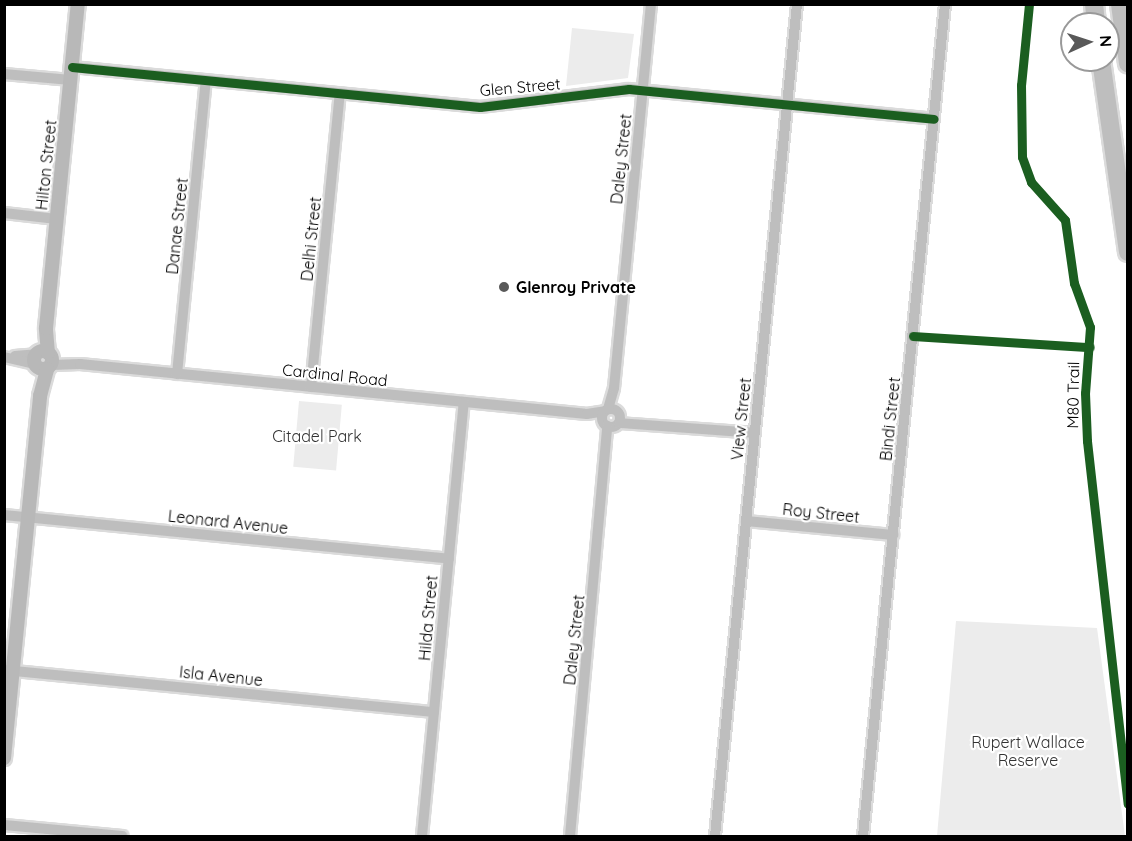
<!DOCTYPE html>
<html>
<head>
<meta charset="utf-8">
<style>
	body { margin:0 }
	#map { position:relative; width:1132px; height:841px; overflow:hidden; background:#fff; font-family:Quicksand,sans-serif }
	div>[style] { position:absolute }
	.green>* { inset:0; background:#ececec; transform-origin:0 0 }
	.roads { filter:drop-shadow(2px 0 #dbdbdb) drop-shadow(-2px 0 #dbdbdb) drop-shadow(0 2px #dbdbdb) drop-shadow(0 -2px #dbdbdb) }
	.street>* { height:10px; margin:-5px; padding:0 5px; transform-origin:5px; border-radius:5px; background:#bebebe }
	.street>.ring { margin:-5px; padding:0; box-sizing:content-box; background:none; border:10px solid #bebebe; border-radius:50% }
	.secondary>* { height:14px; margin:-7px; padding:0 7px; transform-origin:7px; border-radius:7px; background:#b8b8b8 }
	.secondary>.ring { margin:-7px; padding:0; box-sizing:content-box; background:none; border:14px solid #b8b8b8; border-radius:50% }
	.highway>* { height:18px; margin:-9px; padding:0 9px; transform-origin:9px; border-radius:9px; background:#bebebe }
	.cycleway>* { height:9px; margin:-4.5px; padding:0 4.5px; transform-origin:4.5px; border-radius:4.5px; background:#1b5e20 }
	.dots>* { width:16px; height:16px; translate:-50% -50%; box-sizing:border-box; border:3px solid #fff; border-radius:50% }
	span { translate:-50% -50%; white-space:nowrap; text-align:center; line-height:1.15; -webkit-text-stroke:4.5px #fff; paint-order:stroke }
	.street-label { font-size:16px; color:#000 }
	.poi-label { font-size:16px; color:#000; font-weight:700 }
	.left { translate:0 -50%; text-align:left }
	.park-label { font-size:16px; color:#333 }
	.frame { position:absolute; inset:0; border:6px solid #000; pointer-events:none }
	.north { position:absolute; left:1060px; top:12px; width:60px; height:60px; box-sizing:border-box; background:#fff; border:2px solid #999; border-radius:50%; rotate:87deg; font-size:16px; font-weight:700; line-height:24px; text-align:center; color:#000 }
	.north::after { content:''; display:block; margin:auto; width:21px; height:27px; background:#595959; clip-path:polygon(50% 0,100% 100%,50% 72%,0 100%) }
</style>
</head>
<body>
<div id="map">
	<div class="green">
		<i style="clip-path:polygon(572px 28px,634px 34px,628px 78px,566px 86px)"></i>
		<i style="left:299px;top:401px;width:43px;height:66px;rotate:5deg"></i>
		<i style="clip-path:polygon(956px 621px,1097px 628px,1125px 836px,937px 836px)"></i>
	</div>
	<div class="roads">
		<div class="street">
			<i style="left:72px;top:67px;width:410px;rotate:5.6deg"></i>
			<i style="left:480px;top:107px;width:150px;rotate:-6.9deg"></i>
			<i style="left:629px;top:89px;width:306px;rotate:5.6deg"></i>
			<i style="left:4px;top:74px;width:67px;rotate:5.1deg"></i>
			<i style="left:4px;top:213px;width:53px;rotate:6.5deg"></i>
			<i style="left:15px;top:356px;width:21px;rotate:-5deg"></i>
			<i style="left:4px;top:357px;width:31px;rotate:13deg"></i>
			<i style="left:51px;top:365px;width:29px;rotate:-2deg"></i>
			<i style="left:80px;top:364px;width:509px;rotate:5.63deg"></i>
			<i style="left:587px;top:414px;width:18px;rotate:-9deg"></i>
			<i style="left:177px;top:374px;width:295px;rotate:-84.4deg"></i>
			<i style="left:311px;top:387px;width:295px;rotate:-84.4deg"></i>
			<i class="ring" style="left:602px;top:409px;width:8px;height:8px"></i>
			<i style="left:608px;top:409px;width:22px;rotate:-74deg"></i>
			<i style="left:614px;top:388px;width:386px;rotate:-84.5deg"></i>
			<i style="left:619px;top:423px;width:136px;rotate:4.2deg"></i>
			<i style="left:4px;top:515px;width:447px;rotate:5.6deg"></i>
			<i style="left:746px;top:521px;width:148px;rotate:5.4deg"></i>
			<i style="left:4px;top:670px;width:432px;rotate:5.6deg"></i>
			<i style="left:4px;top:825px;width:119px;rotate:5.3deg"></i>
			<i style="left:422px;top:836px;width:436px;rotate:-84.5deg"></i>
			<i style="left:570px;top:836px;width:412px;rotate:-84.8deg"></i>
			<i style="left:715px;top:836px;width:836px;rotate:-84.37deg"></i>
			<i style="left:863px;top:836px;width:836px;rotate:-84.37deg"></i>
		</div>
		<div class="secondary">
			<i class="ring" style="left:34px;top:351px;width:4px;height:4px"></i>
			<i style="left:48px;top:353px;width:25px;rotate:-95deg"></i>
			<i style="left:46px;top:328px;width:326px;rotate:-84.4deg"></i>
			<i style="left:4px;top:758px;width:364px;rotate:-84.3deg"></i>
			<i style="left:40px;top:396px;width:28px;rotate:-75deg"></i>
		</div>
		<div class="highway">
			<i style="left:1094px;top:4px;width:20px;rotate:84deg"></i>
			<i style="left:1120px;top:4px;width:60px;rotate:82.3deg"></i>
			<i style="left:1101px;top:60px;width:194px;rotate:82deg"></i>
		</div>
	</div>
	<div class="cycleway">
		<i style="left:1029px;top:4px;width:81px;rotate:95.6deg"></i>
		<i style="left:1021px;top:85px;width:72px;rotate:89.2deg"></i>
		<i style="left:1022px;top:157px;width:27px;rotate:70deg"></i>
		<i style="left:1031px;top:182px;width:51px;rotate:48.2deg"></i>
		<i style="left:1065px;top:220px;width:64px;rotate:81.9deg"></i>
		<i style="left:1074px;top:283px;width:47px;rotate:70deg"></i>
		<i style="left:1090px;top:327px;width:66px;rotate:94.3deg"></i>
		<i style="left:1085px;top:393px;width:48px;rotate:87.6deg"></i>
		<i style="left:1087px;top:441px;width:365px;rotate:83.6deg"></i>
		<i style="left:72px;top:67px;width:410px;rotate:5.6deg"></i>
		<i style="left:480px;top:107px;width:150px;rotate:-6.9deg"></i>
		<i style="left:629px;top:89px;width:306px;rotate:5.6deg"></i>
		<i style="left:913px;top:336px;width:177px;rotate:3.6deg"></i>
	</div>
	<div class="dots">
		<i style="left:504px;top:287px;background:#595959"></i>
	</div>
	<div class="street-label">
		<span style="left:520px;top:87px;rotate:-5deg">Glen Street</span>
		<span style="left:621px;top:159px;rotate:-84deg">Daley Street</span>
		<span style="left:46px;top:165px;rotate:-84deg">Hilton Street</span>
		<span style="left:177px;top:226px;rotate:-84deg">Danae Street</span>
		<span style="left:311px;top:239px;rotate:-84deg">Delhi Street</span>
		<span style="left:335px;top:375px;rotate:6deg">Cardinal Road</span>
		<span style="left:1073px;top:395px;rotate:-89deg">M80 Trail</span>
		<span style="left:741px;top:419px;rotate:-84deg">View Street</span>
		<span style="left:890px;top:419px;rotate:-84deg">Bindi Street</span>
		<span style="left:821px;top:513px;rotate:6deg">Roy Street</span>
		<span style="left:228px;top:522px;rotate:6deg">Leonard Avenue</span>
		<span style="left:428px;top:618px;rotate:-85deg">Hilda Street</span>
		<span style="left:574px;top:640px;rotate:-84deg">Daley Street</span>
		<span style="left:221px;top:676px;rotate:6deg">Isla Avenue</span>
	</div>
	<div class="poi-label">
		<span class="left" style="left:516px;top:287px">Glenroy Private</span>
	</div>
	<div class="park-label">
		<span style="left:317px;top:436px">Citadel Park</span>
		<span style="left:1028px;top:751px">Rupert Wallace<br>Reserve</span>
	</div>
	<div class="frame"></div>
	<div class="north">N</div>
</div>
</body>
</html>
